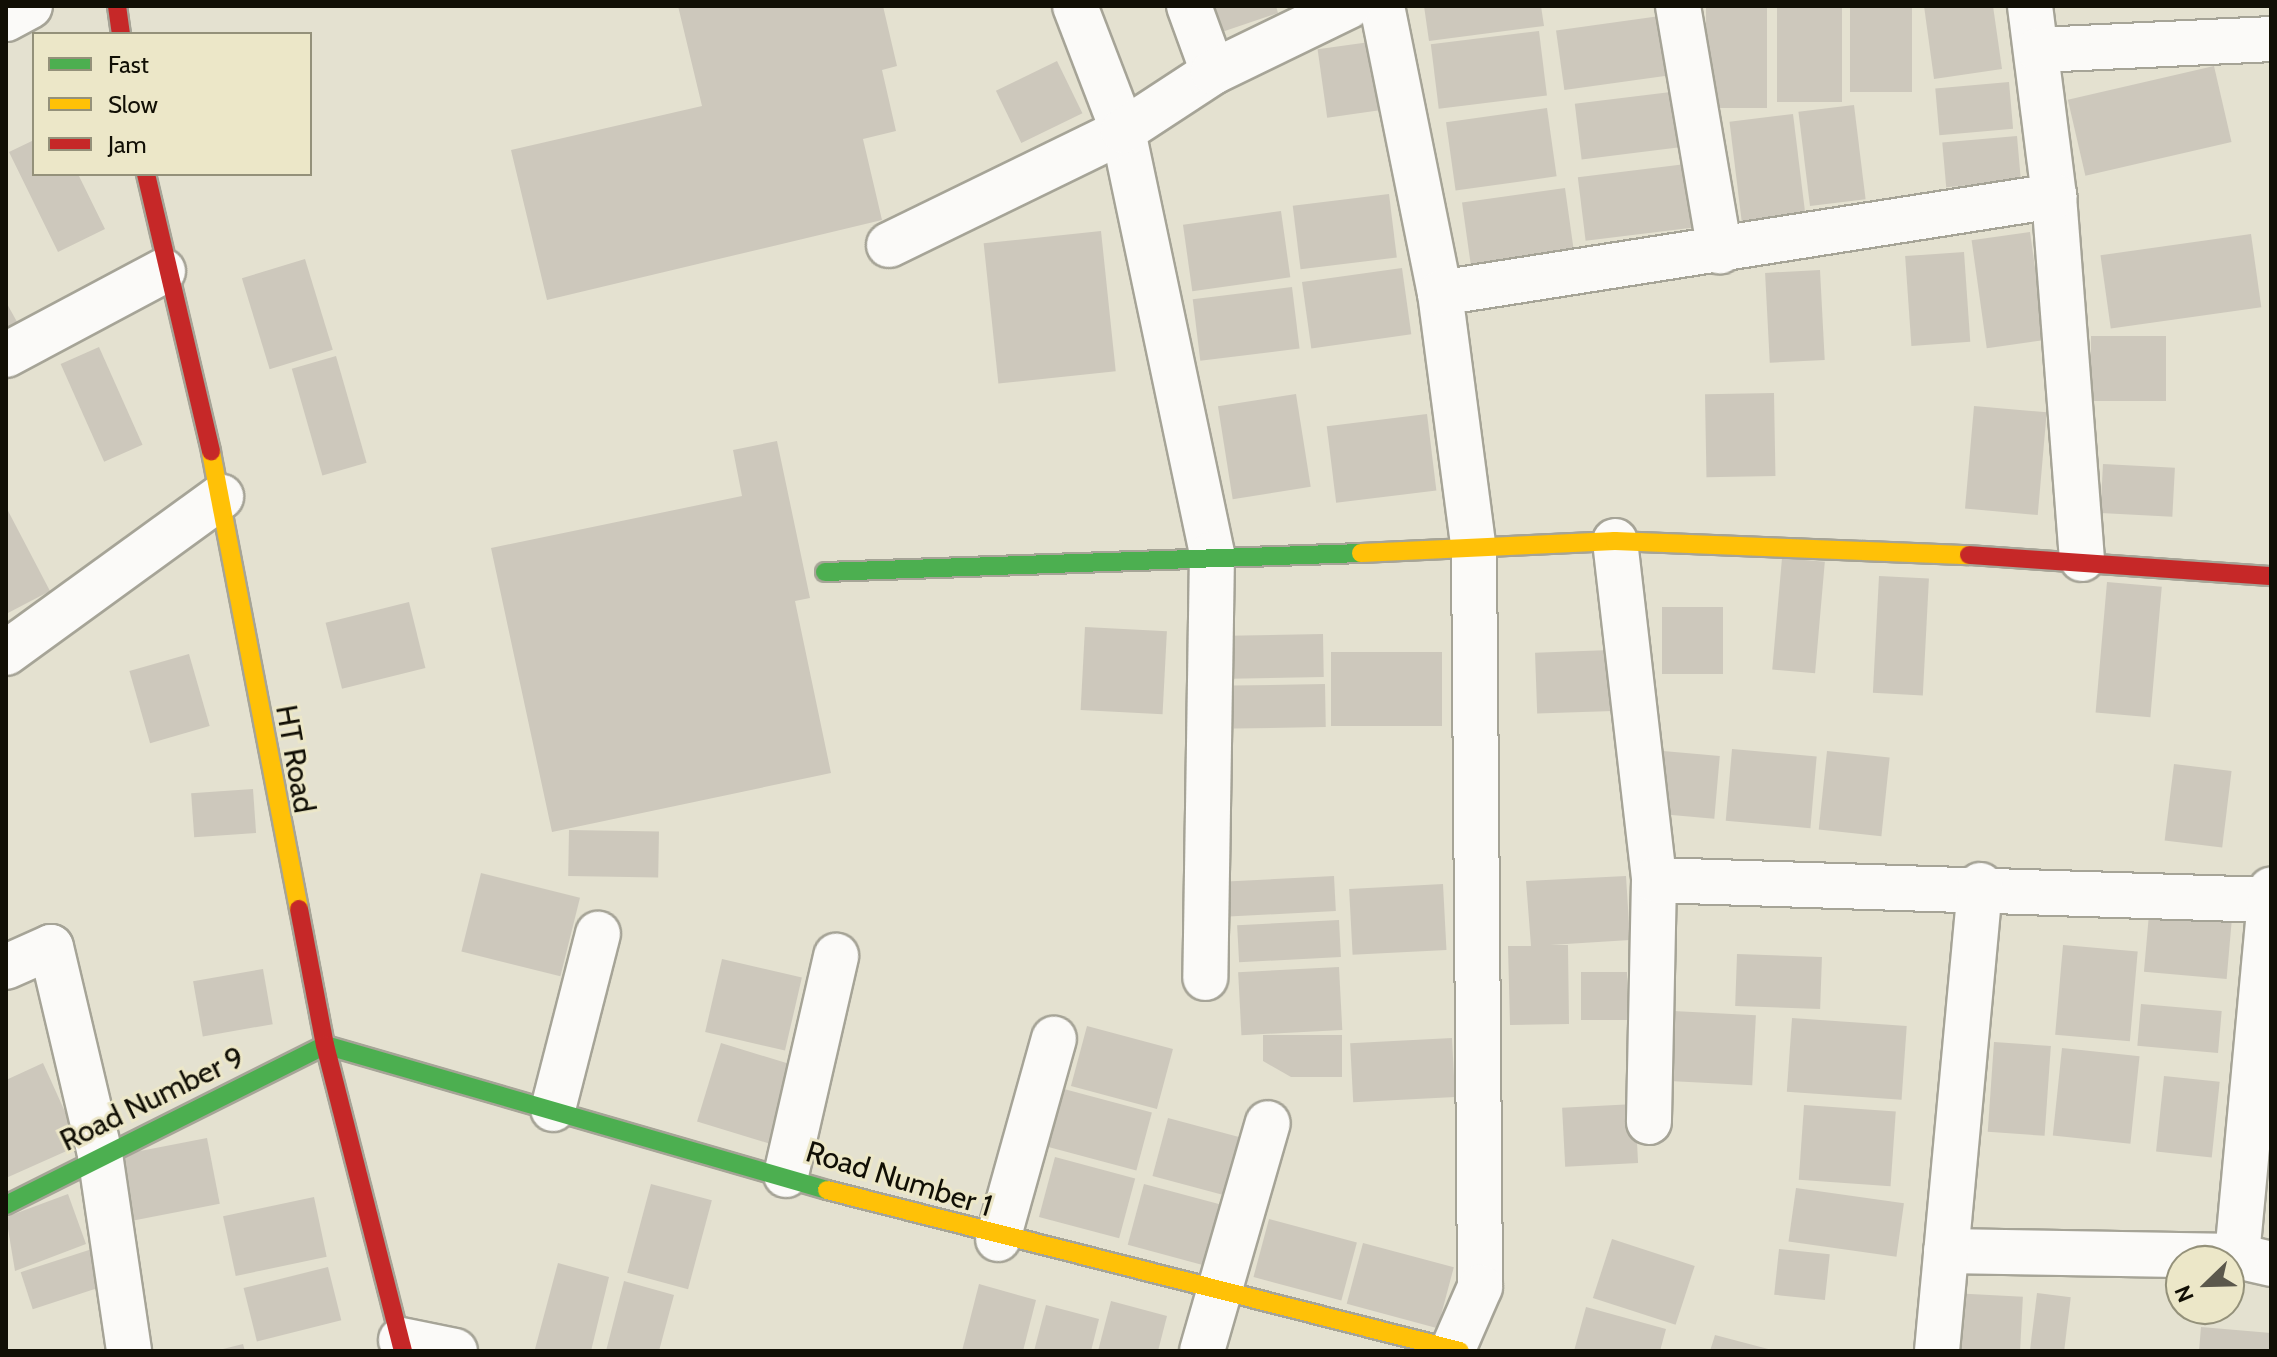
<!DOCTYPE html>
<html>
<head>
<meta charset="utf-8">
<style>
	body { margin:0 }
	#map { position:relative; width:2277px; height:1357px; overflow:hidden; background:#e4e1d0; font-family:Cabin,sans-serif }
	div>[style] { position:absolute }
	.building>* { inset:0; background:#cdc8bc; transform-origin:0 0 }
	.roads { filter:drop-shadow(2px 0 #a6a497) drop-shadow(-2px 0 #a6a497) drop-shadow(0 2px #a6a497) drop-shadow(0 -2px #a6a497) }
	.street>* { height:44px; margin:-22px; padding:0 22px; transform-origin:22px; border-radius:22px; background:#fbfaf8 }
	.fast>* { height:18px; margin:-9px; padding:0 9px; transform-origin:9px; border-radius:9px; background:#4caf50 }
	.slow>* { height:18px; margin:-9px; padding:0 9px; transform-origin:9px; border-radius:9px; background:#ffc107 }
	.jam>* { height:18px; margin:-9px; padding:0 9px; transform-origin:9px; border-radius:9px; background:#c62828 }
	span { translate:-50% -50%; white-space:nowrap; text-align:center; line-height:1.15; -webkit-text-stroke:6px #ece7c8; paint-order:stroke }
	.street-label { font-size:30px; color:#110f05 }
	.frame { position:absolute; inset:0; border:8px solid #110f05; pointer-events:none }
	.legend { position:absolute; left:32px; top:32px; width:280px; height:144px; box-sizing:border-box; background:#ece7c8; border:2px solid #94917a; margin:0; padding:10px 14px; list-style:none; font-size:24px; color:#110f05 }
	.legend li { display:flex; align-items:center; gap:16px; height:40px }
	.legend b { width:40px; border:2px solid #94917a }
	.north { position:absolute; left:2165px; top:1245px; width:80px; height:80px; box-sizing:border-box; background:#ece7c8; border:2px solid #94917a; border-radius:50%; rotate:247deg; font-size:22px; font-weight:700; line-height:32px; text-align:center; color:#110f05 }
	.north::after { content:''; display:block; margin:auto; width:28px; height:36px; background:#5b584c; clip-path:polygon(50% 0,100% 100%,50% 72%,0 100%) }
</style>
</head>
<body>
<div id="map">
	<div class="building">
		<i style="clip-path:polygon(678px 6px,883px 6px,897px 66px,882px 70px,896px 131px,863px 139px,882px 220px,547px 300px,511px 150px,702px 106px)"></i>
		<i style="clip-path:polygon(1203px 6px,1276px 6px,1278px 13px,1213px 35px)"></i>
		<i style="clip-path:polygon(1424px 6px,1541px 6px,1544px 26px,1429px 41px)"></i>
		<i style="left:1706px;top:6px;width:61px;height:102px"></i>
		<i style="left:1777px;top:6px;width:65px;height:96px"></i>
		<i style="left:1850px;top:6px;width:62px;height:86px"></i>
		<i style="clip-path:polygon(1924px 6px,1993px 6px,2002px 69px,1934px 79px)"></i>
		<i style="left:1660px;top:16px;width:60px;height:105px;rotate:82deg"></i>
		<i style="left:1539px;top:31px;width:65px;height:109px;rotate:83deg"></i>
		<i style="left:1377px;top:41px;width:69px;height:60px;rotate:82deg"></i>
		<i style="left:1057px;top:61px;width:58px;height:68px;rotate:64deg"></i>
		<i style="left:2214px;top:66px;width:78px;height:150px;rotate:77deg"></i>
		<i style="left:2009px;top:82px;width:47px;height:74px;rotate:85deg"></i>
		<i style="left:1679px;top:91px;width:56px;height:105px;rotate:83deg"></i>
		<i style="left:1854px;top:105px;width:95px;height:56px;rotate:83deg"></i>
		<i style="left:1547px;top:108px;width:69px;height:102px;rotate:82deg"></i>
		<i style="left:1793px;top:114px;width:103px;height:64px;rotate:83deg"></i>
		<i style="left:2017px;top:136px;width:45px;height:75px;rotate:85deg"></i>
		<i style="clip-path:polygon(34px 140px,34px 174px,78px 174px,105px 229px,58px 252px,9px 152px)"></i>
		<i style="left:1686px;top:164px;width:64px;height:109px;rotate:83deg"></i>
		<i style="left:1565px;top:188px;width:66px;height:104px;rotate:82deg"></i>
		<i style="left:1389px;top:194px;width:64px;height:97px;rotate:83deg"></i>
		<i style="left:1281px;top:211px;width:67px;height:99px;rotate:82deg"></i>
		<i style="left:1101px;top:231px;width:141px;height:118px;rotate:84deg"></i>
		<i style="left:2030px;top:232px;width:109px;height:59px;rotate:82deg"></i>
		<i style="left:2251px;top:234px;width:74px;height:152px;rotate:82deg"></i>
		<i style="left:1964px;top:252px;width:90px;height:59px;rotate:86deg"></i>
		<i style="left:305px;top:259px;width:95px;height:66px;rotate:73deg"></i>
		<i style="left:1402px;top:268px;width:67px;height:101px;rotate:82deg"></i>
		<i style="left:1820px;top:270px;width:90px;height:55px;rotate:87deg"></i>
		<i style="left:1292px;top:287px;width:62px;height:100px;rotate:83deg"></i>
		<i style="clip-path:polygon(6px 302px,21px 329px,6px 338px)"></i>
		<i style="left:2091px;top:336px;width:75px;height:65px"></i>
		<i style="left:99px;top:347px;width:107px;height:42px;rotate:66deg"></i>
		<i style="left:336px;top:356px;width:111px;height:46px;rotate:74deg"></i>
		<i style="left:1774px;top:393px;width:83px;height:69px;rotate:89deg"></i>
		<i style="left:1296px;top:394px;width:94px;height:79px;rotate:81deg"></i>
		<i style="left:1974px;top:406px;width:73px;height:103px;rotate:5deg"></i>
		<i style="left:1427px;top:414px;width:77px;height:101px;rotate:83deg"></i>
		<i style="clip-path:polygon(777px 441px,810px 598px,795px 601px,831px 773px,552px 832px,491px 548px,742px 496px,733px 450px)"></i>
		<i style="left:2103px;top:464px;width:72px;height:49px;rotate:3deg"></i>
		<i style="clip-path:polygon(6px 507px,50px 591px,6px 614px)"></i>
		<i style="left:1782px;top:558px;width:43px;height:112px;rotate:5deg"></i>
		<i style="left:1879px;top:576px;width:50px;height:117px;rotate:3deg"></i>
		<i style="left:2107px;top:582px;width:55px;height:131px;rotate:5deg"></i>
		<i style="left:409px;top:602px;width:68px;height:86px;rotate:76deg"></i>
		<i style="left:1662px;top:607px;width:61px;height:67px"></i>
		<i style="left:1085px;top:627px;width:82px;height:83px;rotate:3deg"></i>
		<i style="left:1323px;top:634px;width:43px;height:94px;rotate:89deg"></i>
		<i style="left:1611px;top:650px;width:61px;height:76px;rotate:88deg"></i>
		<i style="left:1331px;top:652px;width:111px;height:74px"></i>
		<i style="left:189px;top:654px;width:75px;height:62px;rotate:74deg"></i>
		<i style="left:1325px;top:684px;width:43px;height:92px;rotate:89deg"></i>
		<i style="left:1732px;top:749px;width:85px;height:72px;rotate:5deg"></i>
		<i style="left:1663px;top:751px;width:57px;height:63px;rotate:5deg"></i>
		<i style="left:1827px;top:751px;width:63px;height:79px;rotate:6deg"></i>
		<i style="left:2174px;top:764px;width:58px;height:77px;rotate:7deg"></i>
		<i style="left:253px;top:789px;width:44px;height:62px;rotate:86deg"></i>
		<i style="left:569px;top:830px;width:90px;height:46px;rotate:1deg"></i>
		<i style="left:481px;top:873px;width:102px;height:81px;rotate:14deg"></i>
		<i style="left:1334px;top:876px;width:35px;height:112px;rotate:87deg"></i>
		<i style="clip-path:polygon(1626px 876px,1630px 940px,1550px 945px,1568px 945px,1569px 1024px,1510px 1025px,1508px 946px,1531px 946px,1526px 881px)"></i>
		<i style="left:1443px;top:884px;width:66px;height:94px;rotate:87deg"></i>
		<i style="left:2149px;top:914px;width:83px;height:58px;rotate:5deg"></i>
		<i style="left:1339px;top:920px;width:37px;height:102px;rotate:87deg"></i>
		<i style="left:2063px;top:945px;width:75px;height:90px;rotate:5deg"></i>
		<i style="left:1737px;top:954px;width:85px;height:52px;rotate:2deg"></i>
		<i style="left:722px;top:959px;width:82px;height:75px;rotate:13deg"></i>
		<i style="left:1339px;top:967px;width:63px;height:101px;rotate:87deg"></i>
		<i style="left:263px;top:969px;width:56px;height:71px;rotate:80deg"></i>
		<i style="left:1581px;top:972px;width:46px;height:48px"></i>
		<i style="left:2141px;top:1004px;width:81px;height:42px;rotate:5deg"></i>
		<i style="left:1673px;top:1011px;width:83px;height:70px;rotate:3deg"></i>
		<i style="left:1792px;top:1018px;width:115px;height:74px;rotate:4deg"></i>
		<i style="left:1087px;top:1026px;width:89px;height:62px;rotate:15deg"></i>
		<i style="clip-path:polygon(1263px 1035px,1342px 1035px,1342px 1077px,1291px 1077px,1263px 1061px)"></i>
		<i style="left:1452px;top:1038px;width:59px;height:102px;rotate:87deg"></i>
		<i style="left:1994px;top:1042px;width:57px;height:90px;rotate:4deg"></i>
		<i style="left:721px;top:1043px;width:77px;height:82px;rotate:17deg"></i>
		<i style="left:2062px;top:1048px;width:78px;height:88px;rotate:6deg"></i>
		<i style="clip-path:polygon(43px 1063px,80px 1145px,6px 1178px,6px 1080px)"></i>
		<i style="left:2164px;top:1076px;width:56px;height:76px;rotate:6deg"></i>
		<i style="left:1064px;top:1089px;width:91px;height:60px;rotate:15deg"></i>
		<i style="left:1635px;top:1104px;width:59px;height:73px;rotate:87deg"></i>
		<i style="left:1804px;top:1105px;width:92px;height:75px;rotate:4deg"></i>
		<i style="left:1168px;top:1118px;width:87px;height:60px;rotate:15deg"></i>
		<i style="left:207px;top:1138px;width:67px;height:97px;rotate:79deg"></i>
		<i style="left:1055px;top:1157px;width:83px;height:62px;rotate:15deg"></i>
		<i style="left:651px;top:1184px;width:63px;height:92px;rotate:15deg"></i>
		<i style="left:1144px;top:1184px;width:91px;height:63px;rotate:15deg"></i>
		<i style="left:1796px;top:1188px;width:109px;height:54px;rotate:8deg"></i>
		<i style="clip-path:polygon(68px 1194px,86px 1244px,15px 1271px,6px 1217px)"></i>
		<i style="left:314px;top:1197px;width:61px;height:93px;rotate:78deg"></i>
		<i style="left:1269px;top:1219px;width:91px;height:60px;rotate:15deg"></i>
		<i style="left:1612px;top:1239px;width:87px;height:62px;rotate:18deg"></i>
		<i style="left:1363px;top:1243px;width:94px;height:63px;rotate:15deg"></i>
		<i style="left:92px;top:1249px;width:39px;height:75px;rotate:72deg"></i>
		<i style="left:1779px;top:1249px;width:51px;height:46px;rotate:6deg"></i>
		<i style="clip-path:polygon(558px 1263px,609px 1277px,591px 1351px,535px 1349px)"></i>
		<i style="left:328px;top:1267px;width:55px;height:87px;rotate:76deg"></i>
		<i style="clip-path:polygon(624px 1281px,674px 1295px,659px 1351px,606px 1351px)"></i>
		<i style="clip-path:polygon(979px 1284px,1036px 1300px,1023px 1351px,962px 1351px)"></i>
		<i style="left:1951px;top:1293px;width:72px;height:58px;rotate:3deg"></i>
		<i style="left:2037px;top:1293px;width:34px;height:58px;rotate:7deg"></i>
		<i style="clip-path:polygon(1111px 1301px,1167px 1316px,1158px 1351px,1098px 1351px)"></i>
		<i style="clip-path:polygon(1046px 1305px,1099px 1319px,1091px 1351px,1034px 1351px)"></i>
		<i style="clip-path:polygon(1586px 1307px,1666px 1329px,1660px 1351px,1574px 1351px)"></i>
		<i style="clip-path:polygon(2201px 1327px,2271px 1333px,2271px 1351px,2199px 1351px)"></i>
		<i style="clip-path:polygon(1715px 1335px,1772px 1350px,1771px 1351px,1710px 1351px)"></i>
		<i style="clip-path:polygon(243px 1344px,245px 1351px,219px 1351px,219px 1350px)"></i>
	</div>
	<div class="roads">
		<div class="street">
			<i style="left:1075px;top:6px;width:134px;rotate:69deg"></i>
			<i style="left:1123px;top:131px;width:432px;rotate:78.1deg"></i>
			<i style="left:1212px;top:554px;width:424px;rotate:90.9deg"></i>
			<i style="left:1189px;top:6px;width:70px;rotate:70deg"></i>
			<i style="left:1382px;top:6px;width:293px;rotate:78.6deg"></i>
			<i style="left:1440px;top:293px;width:261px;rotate:82.5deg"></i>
			<i style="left:1474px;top:552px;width:735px;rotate:89.53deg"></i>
			<i style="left:1480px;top:1287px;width:68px;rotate:113.5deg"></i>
			<i style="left:1678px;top:6px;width:249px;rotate:80.3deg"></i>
			<i style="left:2030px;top:6px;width:192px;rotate:82.8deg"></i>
			<i style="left:2054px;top:196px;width:364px;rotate:85.6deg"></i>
			<i style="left:6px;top:19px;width:27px;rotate:-28deg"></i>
			<i style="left:2039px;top:50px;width:232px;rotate:-2.7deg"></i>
			<i style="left:889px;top:245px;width:260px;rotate:-26deg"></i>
			<i style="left:1123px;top:131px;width:108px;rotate:-33.2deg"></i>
			<i style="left:1213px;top:72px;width:151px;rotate:-25.9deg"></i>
			<i style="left:1440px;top:293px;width:622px;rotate:-8.98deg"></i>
			<i style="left:6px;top:355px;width:178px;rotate:-28.1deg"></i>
			<i style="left:1615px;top:541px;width:341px;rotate:83.4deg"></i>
			<i style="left:1654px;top:880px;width:242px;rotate:91.2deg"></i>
			<i style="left:6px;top:653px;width:266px;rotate:-36deg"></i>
			<i style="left:1654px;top:880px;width:617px;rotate:1.86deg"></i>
			<i style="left:6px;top:967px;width:49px;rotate:-24deg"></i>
			<i style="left:51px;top:947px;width:213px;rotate:76.7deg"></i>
			<i style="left:100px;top:1154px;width:199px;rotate:81.6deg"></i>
			<i style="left:553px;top:1109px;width:181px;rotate:-75.6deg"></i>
			<i style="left:786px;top:1175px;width:225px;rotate:-77.1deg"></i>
			<i style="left:998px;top:1239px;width:208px;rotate:-74.4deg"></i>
			<i style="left:1946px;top:1251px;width:291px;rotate:1deg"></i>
			<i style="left:2237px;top:1256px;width:35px;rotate:13deg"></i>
			<i style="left:2237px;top:1256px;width:368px;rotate:-84.7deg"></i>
			<i style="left:401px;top:1340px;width:55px;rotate:11.5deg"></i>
			<i style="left:1202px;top:1351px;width:237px;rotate:-73.9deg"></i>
			<i style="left:1937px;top:1351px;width:468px;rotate:-84.7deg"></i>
		</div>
		<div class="fast">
			<i style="left:825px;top:572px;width:536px;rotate:-2.03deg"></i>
			<i style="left:325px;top:1045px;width:523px;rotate:16.11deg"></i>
			<i style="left:6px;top:1205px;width:357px;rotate:-26.6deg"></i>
		</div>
		<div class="slow">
			<i style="left:211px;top:452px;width:465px;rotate:79.1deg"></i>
			<i style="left:1361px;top:553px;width:254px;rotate:-2.7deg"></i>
			<i style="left:1615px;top:541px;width:354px;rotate:2.3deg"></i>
			<i style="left:827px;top:1190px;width:653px;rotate:14.27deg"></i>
		</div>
		<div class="jam">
			<i style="left:117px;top:6px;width:28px;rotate:82deg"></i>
			<i style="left:146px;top:174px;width:285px;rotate:76.8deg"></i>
			<i style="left:1969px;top:555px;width:303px;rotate:4deg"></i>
			<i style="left:299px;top:909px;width:138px;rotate:79.2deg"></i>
			<i style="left:325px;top:1045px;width:316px;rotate:75.7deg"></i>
		</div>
	</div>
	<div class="street-label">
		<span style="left:295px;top:759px;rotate:80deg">HT Road</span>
		<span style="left:152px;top:1099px;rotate:-26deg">Road Number 9</span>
		<span style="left:899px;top:1179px;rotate:17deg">Road Number 1</span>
	</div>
	<div class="frame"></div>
	<ul class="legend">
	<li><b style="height:10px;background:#4caf50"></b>Fast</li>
	<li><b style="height:10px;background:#ffc107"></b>Slow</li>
	<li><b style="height:10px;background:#c62828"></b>Jam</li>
	</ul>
	<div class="north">N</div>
</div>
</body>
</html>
